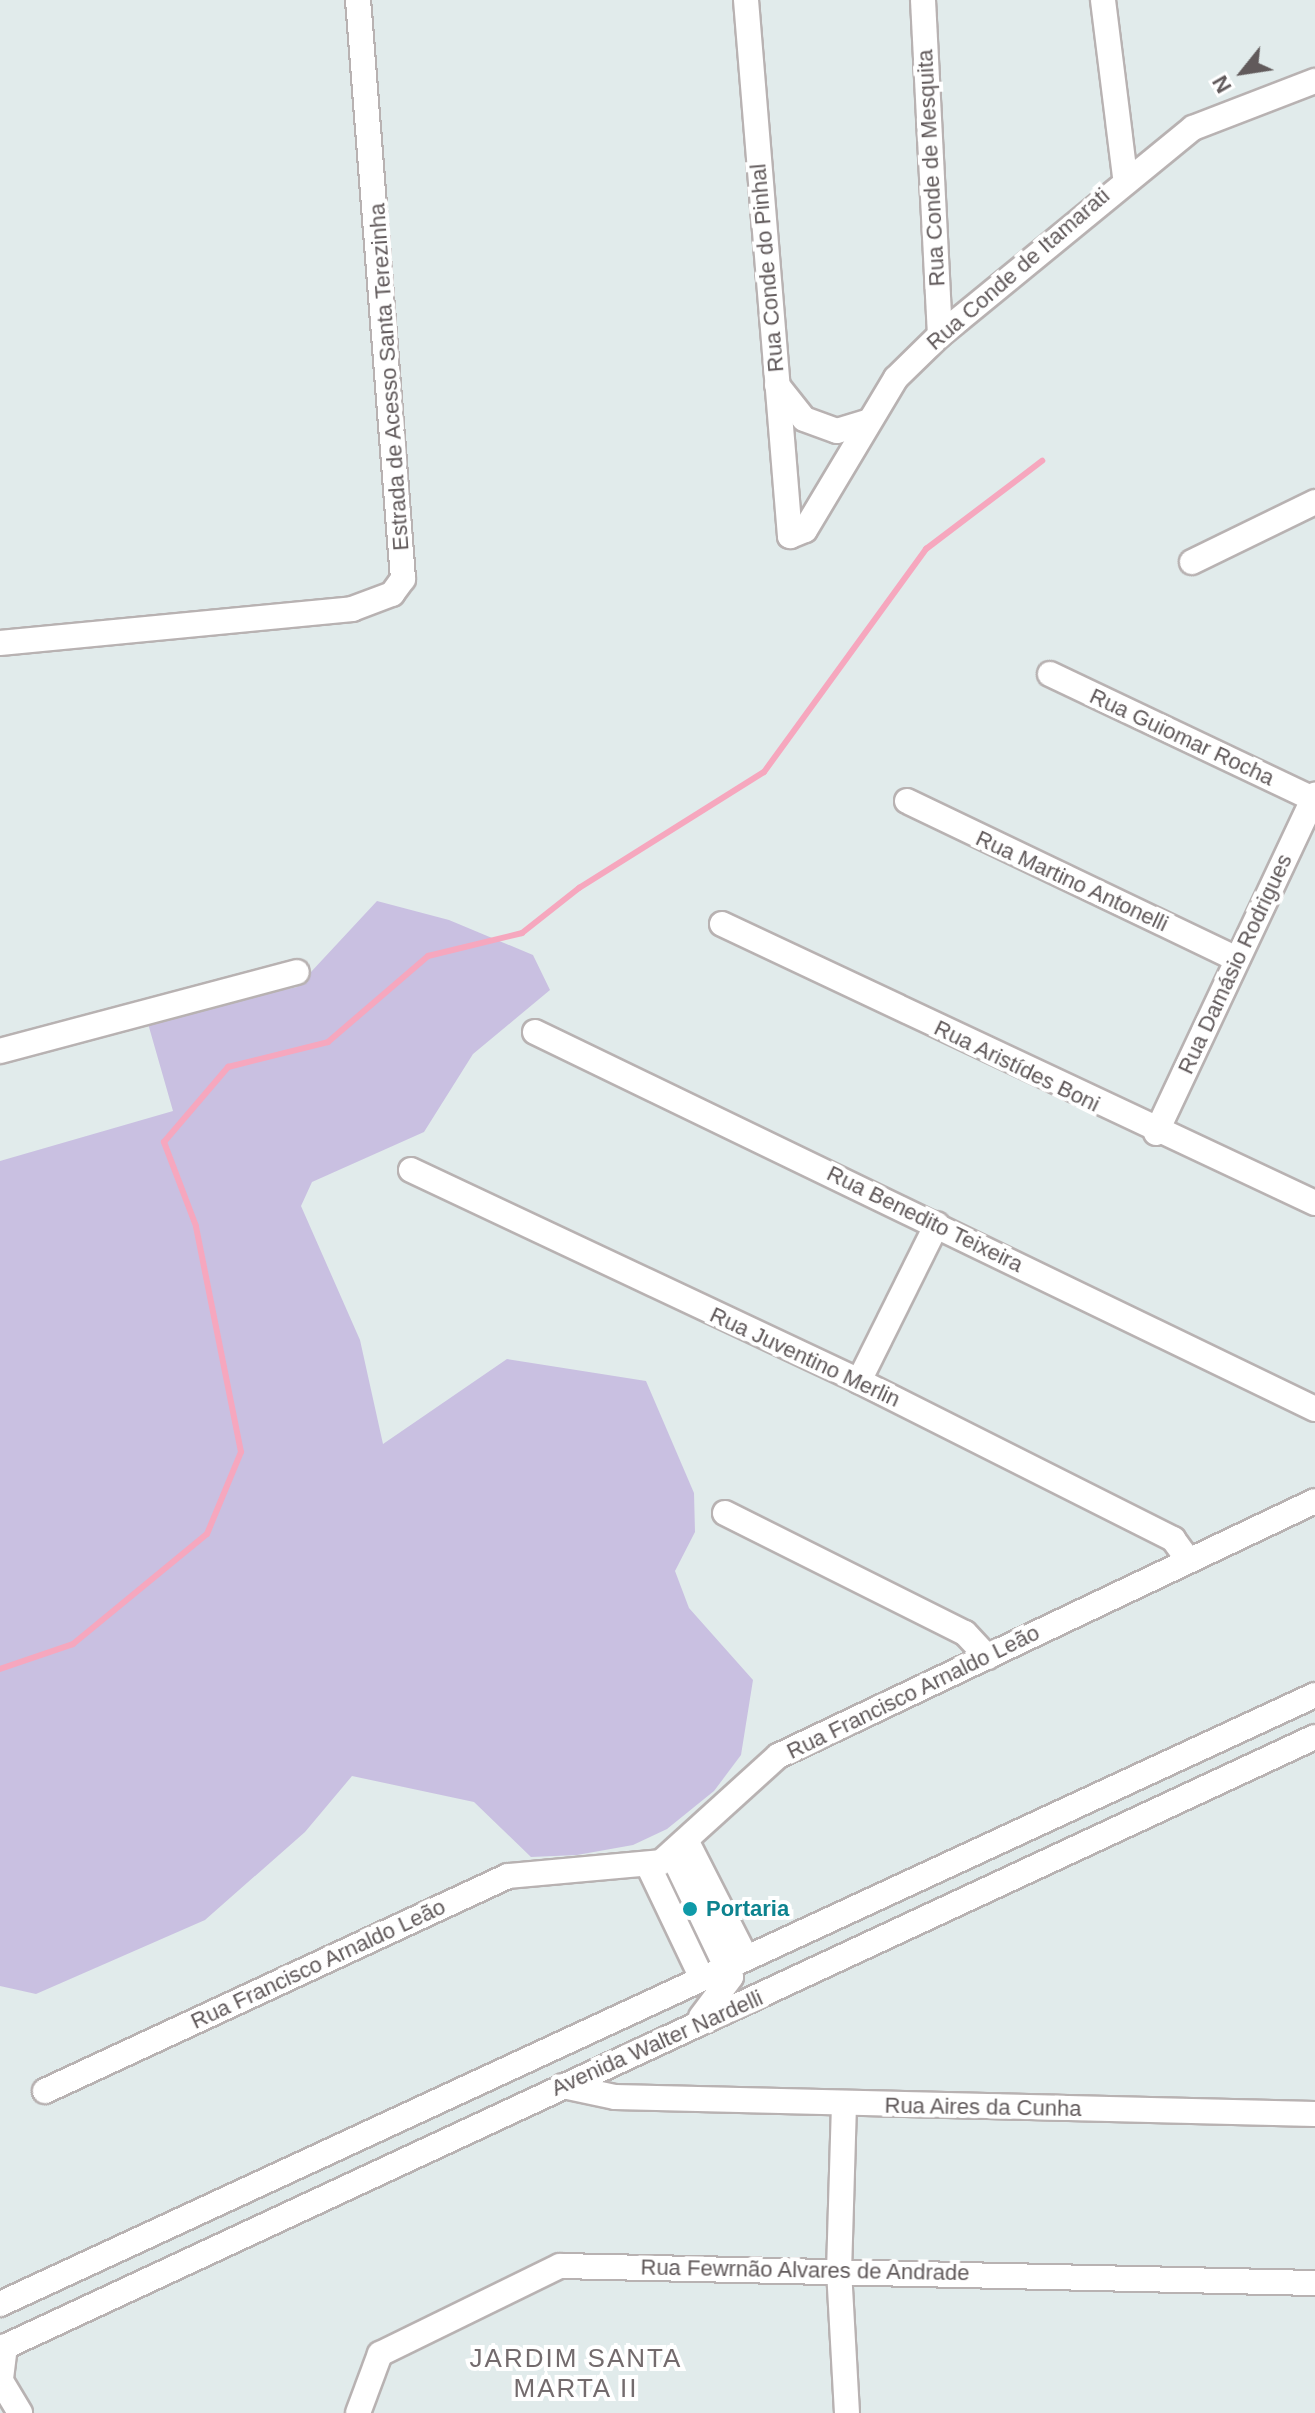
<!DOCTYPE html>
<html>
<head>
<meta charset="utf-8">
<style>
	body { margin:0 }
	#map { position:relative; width:1315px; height:2413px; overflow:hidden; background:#e1ebeb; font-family:Helvetica,sans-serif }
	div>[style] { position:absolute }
	.green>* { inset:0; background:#c9c0e1 }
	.stream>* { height:6px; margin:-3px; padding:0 3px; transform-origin:3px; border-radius:3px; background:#f6a7be }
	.roads { filter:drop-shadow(2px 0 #b8b2b2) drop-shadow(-2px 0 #b8b2b2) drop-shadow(0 2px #b8b2b2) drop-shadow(0 -2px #b8b2b2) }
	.minor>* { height:24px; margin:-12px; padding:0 12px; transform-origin:12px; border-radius:12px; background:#fff }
	.dots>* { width:22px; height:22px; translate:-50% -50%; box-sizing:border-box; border:4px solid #fff; border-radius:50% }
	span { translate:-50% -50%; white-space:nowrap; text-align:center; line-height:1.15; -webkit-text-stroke:8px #fff; paint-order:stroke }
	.street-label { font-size:22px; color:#615a5b }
	.culture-label { font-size:22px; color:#0d838f; font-weight:700 }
	.left { translate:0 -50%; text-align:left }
	.quarter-label { font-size:26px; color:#736b6d; letter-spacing:2px }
	.north { position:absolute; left:1203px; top:32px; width:80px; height:80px; -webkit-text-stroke:6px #fff; paint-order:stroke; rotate:240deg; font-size:22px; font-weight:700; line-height:32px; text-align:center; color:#615a5b }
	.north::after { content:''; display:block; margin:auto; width:28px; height:36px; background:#615a5b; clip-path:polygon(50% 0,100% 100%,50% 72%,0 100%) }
</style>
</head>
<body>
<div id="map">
	<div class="green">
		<i style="clip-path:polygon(377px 901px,449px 920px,533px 955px,550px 990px,473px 1054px,424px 1132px,312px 1182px,301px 1206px,360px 1340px,383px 1444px,507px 1359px,646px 1381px,694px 1493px,695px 1532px,675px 1571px,689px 1608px,753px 1680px,741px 1755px,714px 1791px,667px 1829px,633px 1845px,577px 1855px,531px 1857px,474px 1802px,352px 1776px,305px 1832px,205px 1920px,36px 1994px,0 1986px,0 1161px,173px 1111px,147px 1020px,297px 987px)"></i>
	</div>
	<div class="stream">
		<i style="left:0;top:1669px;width:77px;rotate:-18.9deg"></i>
		<i style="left:73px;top:1644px;width:173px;rotate:-39.4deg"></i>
		<i style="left:207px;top:1534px;width:89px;rotate:-67.5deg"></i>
		<i style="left:241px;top:1452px;width:230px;rotate:-101.3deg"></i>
		<i style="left:196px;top:1226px;width:90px;rotate:-110.9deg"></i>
		<i style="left:164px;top:1142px;width:99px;rotate:-49.5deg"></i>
		<i style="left:228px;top:1067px;width:103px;rotate:-14deg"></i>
		<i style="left:328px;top:1042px;width:132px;rotate:-40.7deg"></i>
		<i style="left:428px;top:956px;width:97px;rotate:-13.7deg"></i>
		<i style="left:522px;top:933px;width:73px;rotate:-38.3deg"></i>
		<i style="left:579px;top:888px;width:218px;rotate:-32.1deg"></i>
		<i style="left:764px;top:772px;width:276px;rotate:-54deg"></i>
		<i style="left:926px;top:549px;width:146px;rotate:-37.2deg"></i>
	</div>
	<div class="roads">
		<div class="minor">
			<i style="left:746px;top:0;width:538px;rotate:85.31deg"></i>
			<i style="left:790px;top:536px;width:16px;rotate:-22deg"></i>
			<i style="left:805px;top:530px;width:177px;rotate:-59.1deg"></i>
			<i style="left:896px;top:378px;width:62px;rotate:-44.3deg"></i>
			<i style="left:940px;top:335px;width:327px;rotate:-39.3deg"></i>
			<i style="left:1193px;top:128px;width:131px;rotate:-21.1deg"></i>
			<i style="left:923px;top:0;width:335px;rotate:87.1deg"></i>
			<i style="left:1103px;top:0;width:177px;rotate:82.9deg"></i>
			<i style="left:777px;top:385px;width:43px;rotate:51.5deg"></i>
			<i style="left:804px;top:419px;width:35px;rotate:20deg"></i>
			<i style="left:837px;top:431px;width:31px;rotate:-17deg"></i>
			<i style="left:1192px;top:562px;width:137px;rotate:-26deg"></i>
			<i style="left:0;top:643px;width:354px;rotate:-5.5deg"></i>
			<i style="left:352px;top:609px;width:43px;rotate:-20.6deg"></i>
			<i style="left:392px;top:594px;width:19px;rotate:-54deg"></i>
			<i style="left:403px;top:579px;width:581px;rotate:-94.44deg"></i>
			<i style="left:1050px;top:674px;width:291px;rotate:25.4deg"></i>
			<i style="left:907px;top:801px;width:366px;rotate:25.6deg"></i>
			<i style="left:722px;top:924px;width:655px;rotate:25.2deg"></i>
			<i style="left:535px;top:1032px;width:866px;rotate:25.8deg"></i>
			<i style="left:0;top:1051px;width:307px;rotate:-14.9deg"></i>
			<i style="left:1156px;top:1133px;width:374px;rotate:-64.8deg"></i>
			<i style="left:411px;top:1170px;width:495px;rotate:25.2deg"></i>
			<i style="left:859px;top:1381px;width:352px;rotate:26.7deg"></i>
			<i style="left:1173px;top:1539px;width:26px;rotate:54deg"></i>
			<i style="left:859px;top:1381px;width:175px;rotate:-63.6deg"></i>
			<i style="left:725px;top:1513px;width:268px;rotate:26.6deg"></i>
			<i style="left:965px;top:1633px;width:33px;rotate:47deg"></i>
			<i style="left:688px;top:1844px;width:128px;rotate:63deg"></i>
			<i style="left:673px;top:1856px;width:134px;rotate:64.4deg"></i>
			<i style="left:731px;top:1977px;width:50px;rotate:126.9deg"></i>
			<i style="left:648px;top:1865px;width:125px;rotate:64.5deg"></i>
			<i style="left:563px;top:2086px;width:53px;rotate:11.9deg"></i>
			<i style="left:615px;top:2097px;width:700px;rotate:1.39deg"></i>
			<i style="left:45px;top:2091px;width:510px;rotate:-24.91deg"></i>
			<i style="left:508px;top:1876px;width:154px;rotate:-5.2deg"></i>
			<i style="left:661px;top:1862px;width:158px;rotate:-42.2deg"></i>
			<i style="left:778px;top:1756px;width:594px;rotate:-25.4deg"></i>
			<i style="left:844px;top:2104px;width:166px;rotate:91.7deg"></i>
			<i style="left:839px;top:2270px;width:143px;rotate:86.8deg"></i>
			<i style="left:0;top:2304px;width:1449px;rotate:-24.85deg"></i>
			<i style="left:5px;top:2346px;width:35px;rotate:97deg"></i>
			<i style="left:1px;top:2381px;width:37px;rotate:59deg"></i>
			<i style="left:0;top:2349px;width:1450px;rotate:-24.96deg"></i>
			<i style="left:358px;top:2413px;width:63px;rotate:-69.6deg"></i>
			<i style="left:380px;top:2354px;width:200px;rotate:-26.1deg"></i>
			<i style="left:560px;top:2266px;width:755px;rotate:1.29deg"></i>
		</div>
	</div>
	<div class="dots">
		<i style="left:690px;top:1909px;background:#0f9aa8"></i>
	</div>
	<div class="street-label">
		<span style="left:931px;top:168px;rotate:-93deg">Rua Conde de Mesquita</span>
		<span style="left:767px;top:268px;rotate:-95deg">Rua Conde do Pinhal</span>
		<span style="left:1018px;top:269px;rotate:-41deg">Rua Conde de Itamarati</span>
		<span style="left:389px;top:377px;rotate:-94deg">Estrada de Acesso Santa Terezinha</span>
		<span style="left:1182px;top:737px;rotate:25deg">Rua Guiomar Rocha</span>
		<span style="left:1072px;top:881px;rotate:25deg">Rua Martino Antonelli</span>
		<span style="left:1235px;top:964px;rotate:-65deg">Rua Damásio Rodrigues</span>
		<span style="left:1017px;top:1066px;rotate:26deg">Rua Aristídes Boni</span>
		<span style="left:925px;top:1219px;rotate:26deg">Rua Benedito Teixeira</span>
		<span style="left:805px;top:1357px;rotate:25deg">Rua Juventino Merlin</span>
		<span style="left:913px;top:1692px;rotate:-26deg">Rua Francisco Arnaldo Leão</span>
		<span style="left:318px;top:1964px;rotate:-25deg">Rua Francisco Arnaldo Leão</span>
		<span style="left:657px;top:2043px;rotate:-24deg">Avenida Walter Nardelli</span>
		<span style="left:983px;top:2107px;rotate:1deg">Rua Aires da Cunha</span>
		<span style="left:805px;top:2270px;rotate:1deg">Rua Fewrnão Alvares de Andrade</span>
	</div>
	<div class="culture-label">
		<span class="left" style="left:706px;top:1909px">Portaria</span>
	</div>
	<div class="quarter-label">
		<span style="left:576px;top:2374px">JARDIM SANTA<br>MARTA II</span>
	</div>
	<div class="north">N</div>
</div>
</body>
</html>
